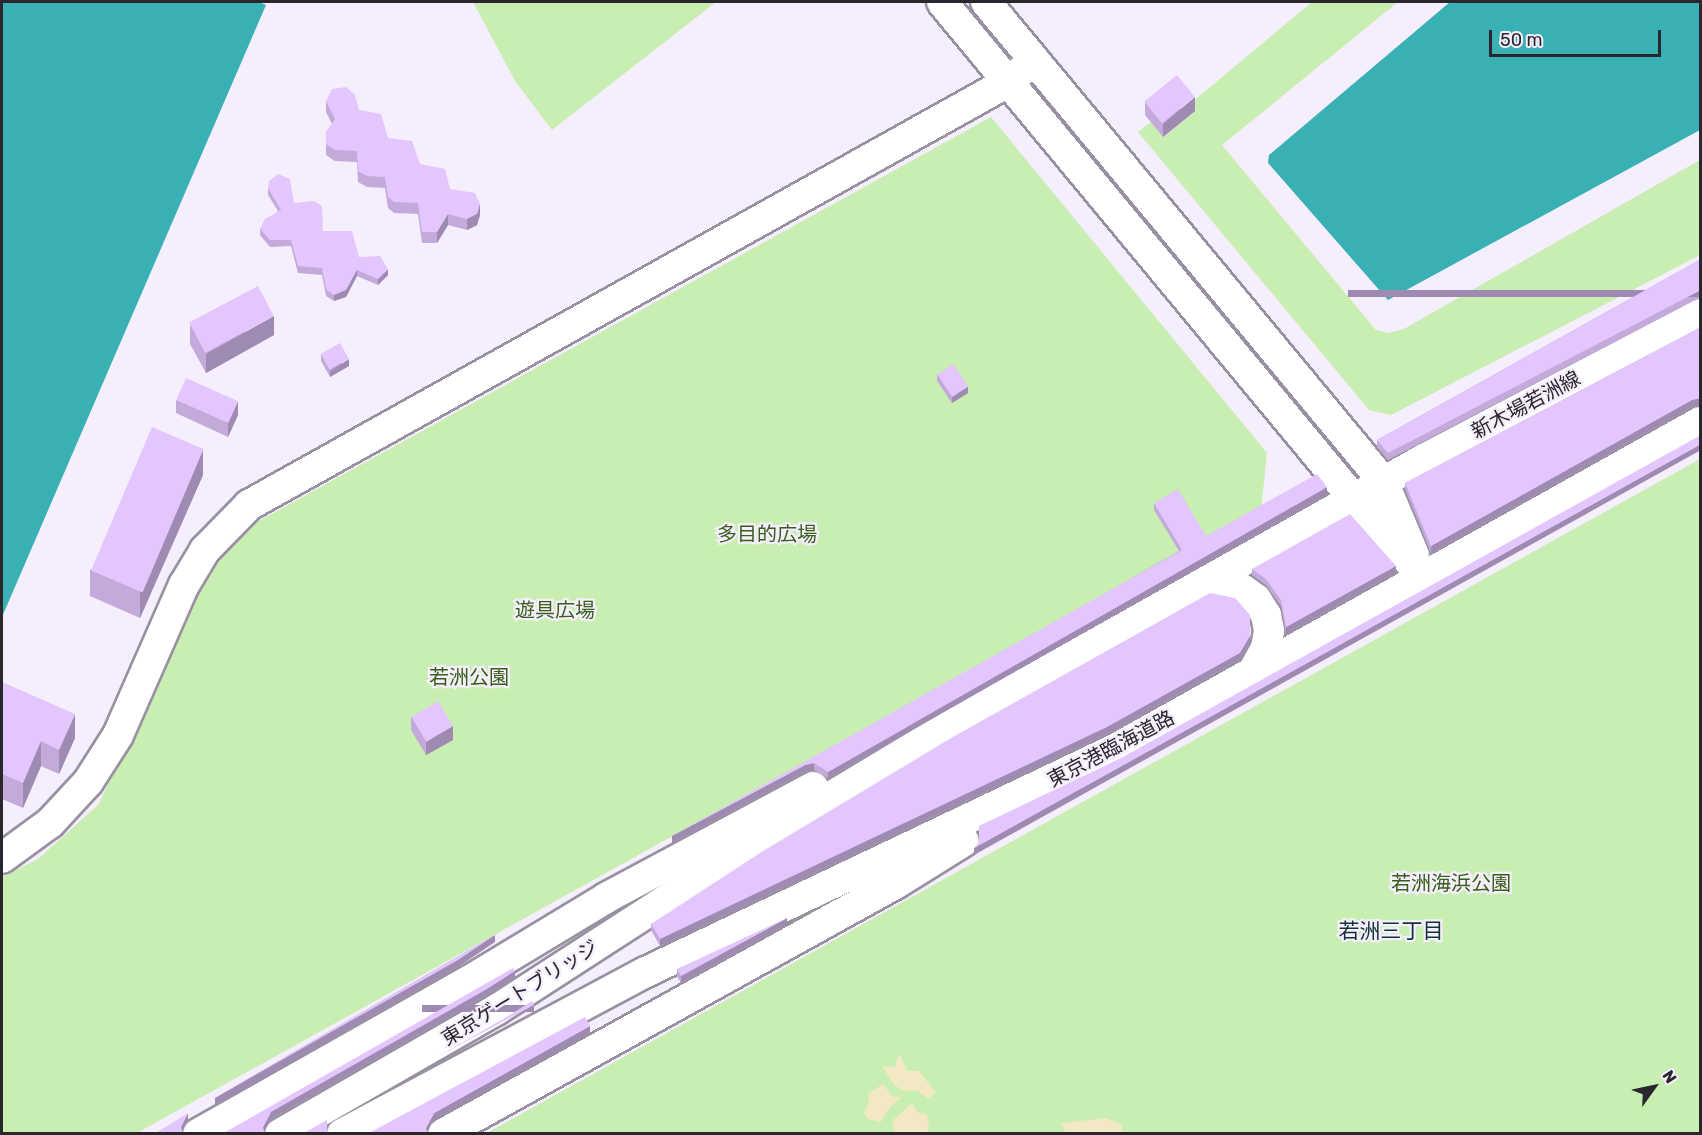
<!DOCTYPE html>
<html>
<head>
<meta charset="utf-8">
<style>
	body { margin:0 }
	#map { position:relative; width:1702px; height:1135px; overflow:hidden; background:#f5eefd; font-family:Rubik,"Noto Sans JP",sans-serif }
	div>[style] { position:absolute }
	.green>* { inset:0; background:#c9eeb2 }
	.sand>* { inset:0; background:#f2e8c3 }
	.water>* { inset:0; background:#38b0b4 }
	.roads { filter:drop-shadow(2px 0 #9991a2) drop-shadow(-2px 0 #9991a2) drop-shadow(0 2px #9991a2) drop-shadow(0 -2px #9991a2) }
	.minor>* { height:30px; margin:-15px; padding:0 15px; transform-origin:15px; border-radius:15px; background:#fff }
	.wall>* { inset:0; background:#c3aada }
	.shaded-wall>* { inset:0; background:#9f8bb2; transform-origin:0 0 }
	.building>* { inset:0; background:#e3c6fe; transform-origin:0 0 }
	span { translate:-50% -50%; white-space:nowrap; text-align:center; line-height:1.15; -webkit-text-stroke:4.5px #f5eefd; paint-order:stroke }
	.street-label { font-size:20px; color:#2a262d }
	.park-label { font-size:20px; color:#385e19 }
	.neighbourhood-label { font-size:21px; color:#103337 }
	.frame { position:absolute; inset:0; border:3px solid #2a262d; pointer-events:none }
	.north { position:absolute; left:1624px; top:1057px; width:60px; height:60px; -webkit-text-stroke:4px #f5eefd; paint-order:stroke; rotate:57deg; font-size:16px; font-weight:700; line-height:24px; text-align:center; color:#2a262d }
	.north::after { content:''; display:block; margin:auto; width:21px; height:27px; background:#2a262d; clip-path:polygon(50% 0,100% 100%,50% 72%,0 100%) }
	.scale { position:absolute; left:1489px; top:30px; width:172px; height:27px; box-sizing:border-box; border:3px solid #2a262d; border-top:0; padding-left:8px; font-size:18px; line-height:21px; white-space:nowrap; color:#2a262d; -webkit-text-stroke:4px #f5eefd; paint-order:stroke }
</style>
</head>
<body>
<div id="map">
	<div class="green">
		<i style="clip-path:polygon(473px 2px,716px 2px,552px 130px,515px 81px)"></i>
		<i style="clip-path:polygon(1312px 2px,1398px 2px,1222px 145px,1376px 330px,1389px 333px,1404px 329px,1700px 160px,1700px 255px,1391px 415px,1369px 410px,1138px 132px,1151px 122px,1164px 137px,1195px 111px,1190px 104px)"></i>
		<i style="clip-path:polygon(991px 117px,1267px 453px,1261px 510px,137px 1133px,2px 1134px,2px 877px,38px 859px,99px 804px,194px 590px,211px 561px,241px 531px)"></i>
		<i style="clip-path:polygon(1700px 459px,1700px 1133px,487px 1133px)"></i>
	</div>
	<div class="sand">
		<i style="clip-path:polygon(899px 1053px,907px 1071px,919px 1071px,936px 1093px,928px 1099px,917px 1090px,904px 1091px,894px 1085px,882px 1066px,895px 1067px)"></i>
		<i style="clip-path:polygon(883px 1084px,892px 1096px,902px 1097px,890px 1107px,881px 1122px,868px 1119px,864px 1113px,869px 1102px,868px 1094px)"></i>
		<i style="clip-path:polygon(912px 1103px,917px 1112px,927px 1115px,929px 1128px,926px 1133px,898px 1133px,893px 1130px,893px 1120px)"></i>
		<i style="clip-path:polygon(1106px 1118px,1121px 1124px,1123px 1132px,1066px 1133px,1061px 1123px)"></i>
	</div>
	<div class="water">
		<i style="clip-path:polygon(2px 2px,259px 2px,266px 5px,2px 617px)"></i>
		<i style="clip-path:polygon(1450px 2px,1700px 2px,1700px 130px,1388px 300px,1268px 163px,1269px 155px)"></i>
	</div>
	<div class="roads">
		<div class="minor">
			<i style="left:942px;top:2px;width:644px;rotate:50.35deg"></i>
			<i style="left:1353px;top:498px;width:106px;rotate:48.5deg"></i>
			<i style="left:986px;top:2px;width:622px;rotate:50.35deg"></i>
			<i style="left:1383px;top:481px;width:80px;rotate:67.3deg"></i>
			<i style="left:1207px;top:581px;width:36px;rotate:13deg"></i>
			<i style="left:1242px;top:589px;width:17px;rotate:36deg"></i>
			<i style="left:1256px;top:599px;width:19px;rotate:58deg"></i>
			<i style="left:1266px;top:615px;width:16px;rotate:79deg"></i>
			<i style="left:1269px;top:631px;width:17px;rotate:100deg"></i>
			<i style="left:1266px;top:648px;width:25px;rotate:119deg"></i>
			<i style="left:2px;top:858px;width:59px;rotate:-36.1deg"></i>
			<i style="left:50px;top:823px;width:56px;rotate:-47.2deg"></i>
			<i style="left:88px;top:782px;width:56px;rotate:-57.4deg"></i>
			<i style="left:118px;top:735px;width:164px;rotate:-66.3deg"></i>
			<i style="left:184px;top:585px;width:41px;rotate:-59deg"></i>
			<i style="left:205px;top:550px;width:63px;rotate:-45.6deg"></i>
			<i style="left:249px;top:505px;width:869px;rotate:-29.13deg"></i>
			<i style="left:1008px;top:82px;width:34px;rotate:-40deg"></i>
			<i style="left:198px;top:1134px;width:309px;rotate:-29.5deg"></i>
			<i style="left:467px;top:982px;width:162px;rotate:-31.1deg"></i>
			<i style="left:606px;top:898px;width:235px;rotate:-28.2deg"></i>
			<i style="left:280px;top:1134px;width:249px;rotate:-29.9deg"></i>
			<i style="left:496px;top:1010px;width:307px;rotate:-32.9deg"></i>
			<i style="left:754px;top:843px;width:219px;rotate:-31deg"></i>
			<i style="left:942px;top:730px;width:553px;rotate:-29.35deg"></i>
			<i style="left:1424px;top:459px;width:312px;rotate:-27.7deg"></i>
			<i style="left:342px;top:1134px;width:344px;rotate:-28.1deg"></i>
			<i style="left:646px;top:972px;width:519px;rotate:-25.43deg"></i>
			<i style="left:1115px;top:749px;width:670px;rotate:-29.2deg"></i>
			<i style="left:443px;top:1134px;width:517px;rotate:-28.95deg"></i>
			<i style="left:895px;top:884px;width:81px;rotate:-31.9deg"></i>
		</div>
	</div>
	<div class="wall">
		<i style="clip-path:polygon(326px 101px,359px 110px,388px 138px,480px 215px,477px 225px,467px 230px,448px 225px,437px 243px,422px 243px,418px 214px,394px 213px,388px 208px,385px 188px,367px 187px,358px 182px,357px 162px,335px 161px,326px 155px,326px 132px,332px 124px,326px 112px)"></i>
		<i style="clip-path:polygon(1145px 102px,1195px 111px,1163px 137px,1145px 115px)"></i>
		<i style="clip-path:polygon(268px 188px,294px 203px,323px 231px,359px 257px,388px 275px,378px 285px,357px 276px,346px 297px,334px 301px,326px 296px,322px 275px,298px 273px,291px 246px,270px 247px,260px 235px,260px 229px,278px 211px,268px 195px)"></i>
		<i style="clip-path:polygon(1701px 259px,1701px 297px,1388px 460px,1377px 447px,1377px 440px)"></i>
		<i style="clip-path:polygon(190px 325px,274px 335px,206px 373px,190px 344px)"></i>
		<i style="clip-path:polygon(1701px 327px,1701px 405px,1692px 407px,1431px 553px,1405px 489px,1405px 483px)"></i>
		<i style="clip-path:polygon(321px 354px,349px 366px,330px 377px,321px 361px)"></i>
		<i style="clip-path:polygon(937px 374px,968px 393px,952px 403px,937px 381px)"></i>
		<i style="clip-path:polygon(176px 400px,238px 415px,228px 437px,176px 413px)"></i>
		<i style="clip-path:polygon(203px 475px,140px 618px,90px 596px,90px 570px)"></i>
		<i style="clip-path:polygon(1327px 494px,828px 778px,814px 770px,805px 772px,672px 843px,1179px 551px,1154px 510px,1154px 503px,1206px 536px)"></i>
		<i style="clip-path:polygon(1252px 569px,1396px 572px,1286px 634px,1281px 606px,1266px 585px,1252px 575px)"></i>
		<i style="clip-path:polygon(1250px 615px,1250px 642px,1240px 659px,1107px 734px,660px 946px,651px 930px,651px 924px)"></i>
		<i style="clip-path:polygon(2px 682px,75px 738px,59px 774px,41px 766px,23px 808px,2px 799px)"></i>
		<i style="clip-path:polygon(411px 717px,453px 740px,426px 755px,411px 730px)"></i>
		<i style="clip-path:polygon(787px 924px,681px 983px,677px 976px,677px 969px)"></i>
	</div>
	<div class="shaded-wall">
		<i style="clip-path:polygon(1195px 97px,1195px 111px,1163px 137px,1163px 124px)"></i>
		<i style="clip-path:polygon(480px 204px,480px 215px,477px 225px,467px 230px,467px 219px)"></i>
		<i style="clip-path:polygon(448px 214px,448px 225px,437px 243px,437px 232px)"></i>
		<i style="clip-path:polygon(388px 269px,388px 275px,378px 285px,378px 279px)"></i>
		<i style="clip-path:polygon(357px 270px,357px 276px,346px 297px,334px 301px,334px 295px)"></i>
		<i style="left:1700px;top:290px;width:7px;height:352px;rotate:90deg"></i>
		<i style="clip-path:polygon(274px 316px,274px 335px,206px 373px,206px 354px)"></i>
		<i style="clip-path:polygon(349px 359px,349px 366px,330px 377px,330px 371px)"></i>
		<i style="clip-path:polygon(968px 386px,968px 393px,952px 403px,952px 396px)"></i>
		<i style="clip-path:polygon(1701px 398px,1701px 405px,1692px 407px,1431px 553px,1431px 546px,1692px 400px)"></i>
		<i style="clip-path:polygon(238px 401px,238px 415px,228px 437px,228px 423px)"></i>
		<i style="clip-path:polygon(1701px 444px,1701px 450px,974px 855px,974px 848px)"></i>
		<i style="clip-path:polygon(203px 449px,203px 475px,140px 618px,140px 592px)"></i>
		<i style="clip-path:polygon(1327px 487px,1327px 494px,828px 778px,828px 772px)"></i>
		<i style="clip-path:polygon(1396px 566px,1396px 572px,1286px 634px,1286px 627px)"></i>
		<i style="clip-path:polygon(1250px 636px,1250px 642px,1240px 659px,1107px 734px,660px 946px,660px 939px)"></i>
		<i style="clip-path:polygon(75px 714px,75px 738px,59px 774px,59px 750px)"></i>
		<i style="clip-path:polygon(453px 726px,453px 740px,426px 755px,426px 742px)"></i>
		<i style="clip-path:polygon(41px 741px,41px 766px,23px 808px,23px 783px)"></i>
		<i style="clip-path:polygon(814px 763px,814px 770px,805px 772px,672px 843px,672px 836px,805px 765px)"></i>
		<i style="clip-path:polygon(787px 918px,787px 924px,681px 983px,681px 976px)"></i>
		<i style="clip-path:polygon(495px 935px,495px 942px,458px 967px,215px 1105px,215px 1098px)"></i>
		<i style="clip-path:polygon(515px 971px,515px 977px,487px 995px,271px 1119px,263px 1133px,263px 1127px,271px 1112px)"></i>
		<i style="left:534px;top:1005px;width:7px;height:112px;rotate:90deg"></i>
		<i style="clip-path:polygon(590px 1026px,590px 1033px,434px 1119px,426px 1134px,426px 1128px,434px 1113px)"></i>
		<i style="clip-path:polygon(188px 1113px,188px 1120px,181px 1133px,181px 1127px)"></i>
	</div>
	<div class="building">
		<i style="left:1177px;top:75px;width:28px;height:42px;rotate:51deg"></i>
		<i style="clip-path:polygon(346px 87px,355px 95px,359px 110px,381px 114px,388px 138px,412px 141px,420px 164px,445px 169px,450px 189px,475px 193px,480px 204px,477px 214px,467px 219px,448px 214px,437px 232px,422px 232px,418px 203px,394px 202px,388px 197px,385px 177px,367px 176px,358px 171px,357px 151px,335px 150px,326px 144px,326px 132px,335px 119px,326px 101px,332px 89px)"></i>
		<i style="clip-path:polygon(278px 174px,290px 179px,294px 203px,314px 201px,322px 206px,323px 231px,352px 231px,359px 257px,380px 256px,388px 269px,378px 279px,357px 270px,346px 290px,334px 295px,326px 289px,322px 268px,298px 266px,291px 240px,270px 240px,260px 229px,265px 219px,281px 210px,268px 188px,269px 181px)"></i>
		<i style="clip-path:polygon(1701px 259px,1701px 290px,1388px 453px,1377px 440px)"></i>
		<i style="left:258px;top:286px;width:34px;height:78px;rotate:62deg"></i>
		<i style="clip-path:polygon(1701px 327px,1701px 398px,1692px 400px,1431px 546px,1405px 483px)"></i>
		<i style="left:340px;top:343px;width:18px;height:22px;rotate:61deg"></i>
		<i style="left:953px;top:364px;width:27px;height:19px;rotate:56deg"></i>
		<i style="left:186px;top:378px;width:57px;height:24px;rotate:24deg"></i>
		<i style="left:152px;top:427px;width:56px;height:156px;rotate:23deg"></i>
		<i style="clip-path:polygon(1701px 435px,1701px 444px,974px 848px,979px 842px,979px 826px,1123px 757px)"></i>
		<i style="clip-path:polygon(1317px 474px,1327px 487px,828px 772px,814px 763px,805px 765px,672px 836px,1182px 550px,1154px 503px,1178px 489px,1206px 536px)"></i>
		<i style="clip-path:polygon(1350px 514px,1396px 566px,1286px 627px,1281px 600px,1266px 579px,1252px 569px)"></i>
		<i style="clip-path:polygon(1210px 593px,1235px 598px,1250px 615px,1250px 636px,1240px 653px,1107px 727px,660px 939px,651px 924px,763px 851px,951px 738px)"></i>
		<i style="clip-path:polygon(2px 682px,75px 714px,59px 750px,41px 741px,23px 783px,2px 774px)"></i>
		<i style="left:438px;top:701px;width:29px;height:31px;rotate:59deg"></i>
		<i style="clip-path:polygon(787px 918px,681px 976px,677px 969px)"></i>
		<i style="clip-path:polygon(495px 935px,458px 960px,215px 1098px)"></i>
		<i style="clip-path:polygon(513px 968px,515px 971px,487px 989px,271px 1112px,263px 1127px,265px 1134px,222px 1134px)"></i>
		<i style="clip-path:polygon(532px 1001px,534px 1005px,435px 1058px,505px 1018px)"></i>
		<i style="clip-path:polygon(585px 1017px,590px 1026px,434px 1113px,426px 1128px,428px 1134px,367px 1134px)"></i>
		<i style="clip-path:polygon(188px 1113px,181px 1127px,183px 1134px,154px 1134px)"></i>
		<i style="clip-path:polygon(327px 1120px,327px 1134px,302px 1134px)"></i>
	</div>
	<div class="street-label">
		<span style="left:1526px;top:405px;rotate:-28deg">新木場若洲線</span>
		<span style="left:1111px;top:749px;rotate:-28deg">東京港臨海道路</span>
		<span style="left:520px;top:993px;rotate:-32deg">東京ゲートブリッジ</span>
	</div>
	<div class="park-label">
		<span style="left:767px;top:534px">多目的広場</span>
		<span style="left:555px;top:610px">遊具広場</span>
		<span style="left:469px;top:677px">若洲公園</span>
		<span style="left:1451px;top:883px">若洲海浜公園</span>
	</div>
	<div class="neighbourhood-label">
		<span style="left:1391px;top:931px">若洲三丁目</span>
	</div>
	<div class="frame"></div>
	<div class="north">N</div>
	<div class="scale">50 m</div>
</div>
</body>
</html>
